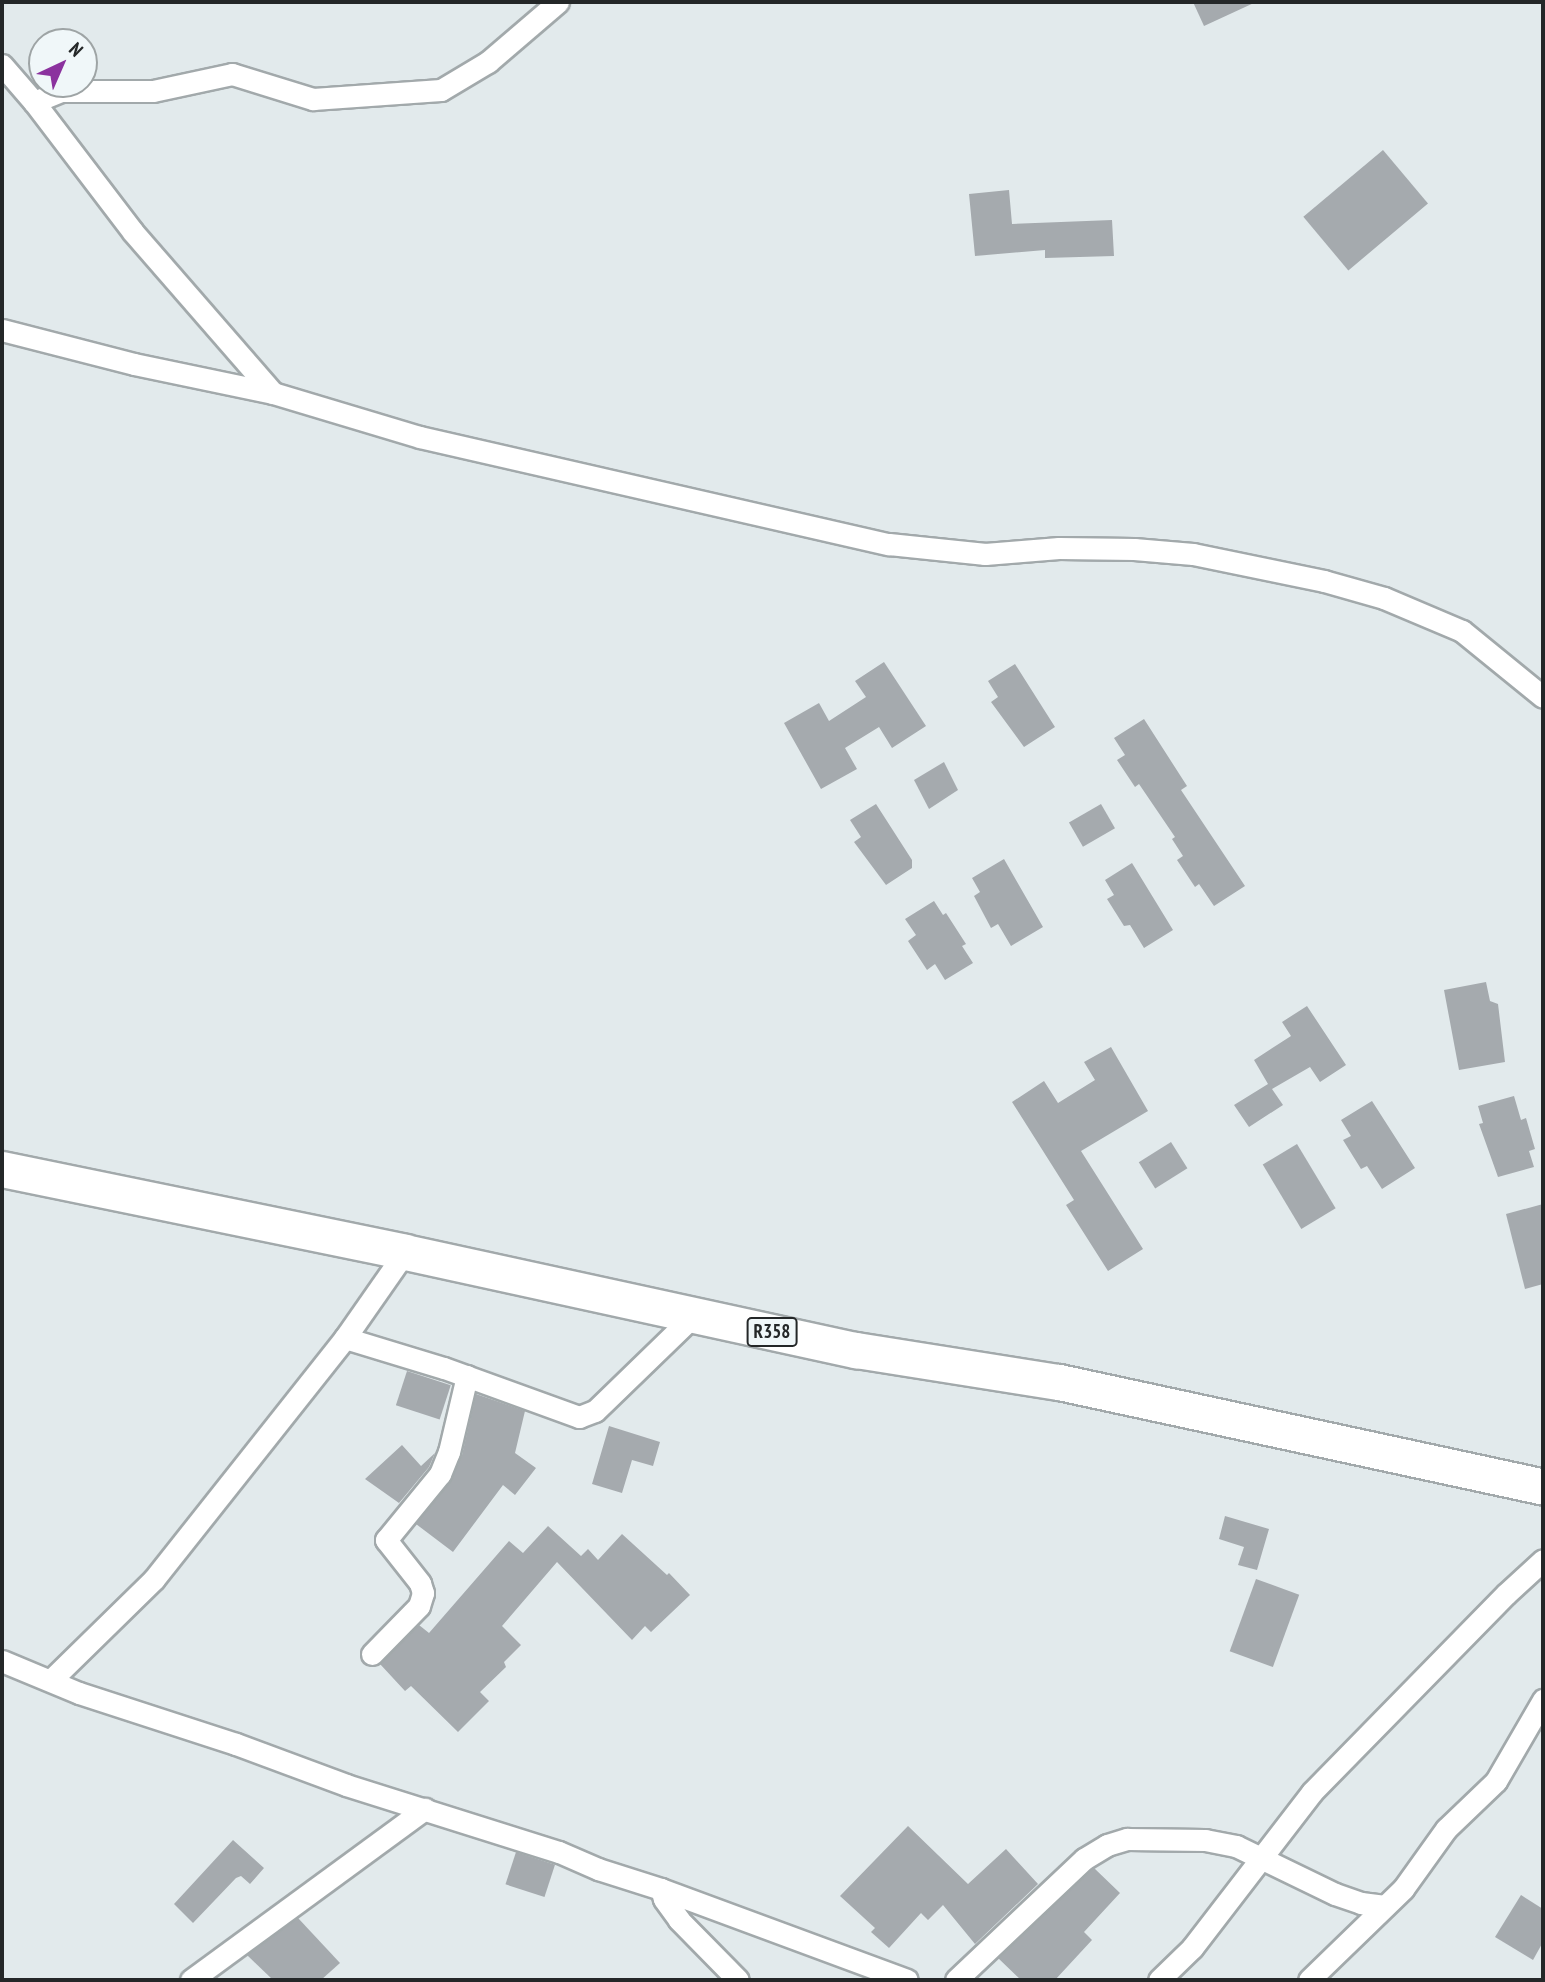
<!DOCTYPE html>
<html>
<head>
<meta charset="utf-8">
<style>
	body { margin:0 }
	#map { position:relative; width:1545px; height:1982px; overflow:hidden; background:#e2eaec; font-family:"PT Sans Narrow",sans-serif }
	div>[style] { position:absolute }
	.building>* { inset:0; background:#a5aaae; transform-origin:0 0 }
	.roads { filter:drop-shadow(2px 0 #a2a9ab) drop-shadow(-2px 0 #a2a9ab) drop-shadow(0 2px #a2a9ab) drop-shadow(0 -2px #a2a9ab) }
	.street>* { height:21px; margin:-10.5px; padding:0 10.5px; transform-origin:10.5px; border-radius:10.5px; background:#fff }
	.primary>* { height:35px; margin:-17.5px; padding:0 17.5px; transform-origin:17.5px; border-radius:17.5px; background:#fff }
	span { translate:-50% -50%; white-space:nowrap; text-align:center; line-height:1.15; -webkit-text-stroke:7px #f0f7f9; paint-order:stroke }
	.shield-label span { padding:2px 5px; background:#f0f7f9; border:2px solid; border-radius:5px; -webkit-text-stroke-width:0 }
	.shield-label { font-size:19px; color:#242728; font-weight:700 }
	.frame { position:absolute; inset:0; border:4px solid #242728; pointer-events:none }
	.north { position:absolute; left:28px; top:28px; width:70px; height:70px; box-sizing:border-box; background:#f0f7f9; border:2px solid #9ea4a5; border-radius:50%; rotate:44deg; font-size:19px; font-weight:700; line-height:28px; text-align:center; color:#242728 }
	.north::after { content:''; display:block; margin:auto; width:24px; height:32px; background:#8b329e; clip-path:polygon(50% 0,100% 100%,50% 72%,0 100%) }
</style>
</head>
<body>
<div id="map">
	<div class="building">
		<i style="clip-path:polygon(1193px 2px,1256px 2px,1204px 26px)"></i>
		<i style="left:1383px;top:150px;width:70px;height:104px;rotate:50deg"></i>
		<i style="clip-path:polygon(1009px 190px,1012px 224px,1112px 220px,1114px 256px,1045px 258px,1045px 250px,975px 256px,969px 194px)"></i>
		<i style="clip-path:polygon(884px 662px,926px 726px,892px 748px,879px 727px,845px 748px,857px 769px,821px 789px,784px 723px,819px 703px,829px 721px,866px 697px,855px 681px)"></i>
		<i style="clip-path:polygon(1015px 664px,1055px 727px,1024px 747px,991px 702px,998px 697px,988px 681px)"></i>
		<i style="clip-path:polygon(1144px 719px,1187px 786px,1181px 790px,1245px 886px,1214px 906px,1199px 884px,1195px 887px,1177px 860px,1183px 856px,1172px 839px,1175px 837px,1139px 784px,1135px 787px,1117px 760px,1125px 755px,1114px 738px)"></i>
		<i style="clip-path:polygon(944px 762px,958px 790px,929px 809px,914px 780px)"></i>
		<i style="clip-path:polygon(876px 804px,912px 860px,912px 868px,886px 885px,854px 842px,861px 837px,850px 820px)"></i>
		<i style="left:1101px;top:804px;width:28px;height:37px;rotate:60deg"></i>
		<i style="clip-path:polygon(1004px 859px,1043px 927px,1011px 946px,998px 924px,991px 928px,974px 896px,980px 892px,972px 878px)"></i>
		<i style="clip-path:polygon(1132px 863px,1173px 930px,1144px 948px,1130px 925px,1124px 926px,1107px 899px,1114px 895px,1105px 880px)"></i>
		<i style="clip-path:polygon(934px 901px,943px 915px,946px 913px,966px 944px,962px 946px,973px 963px,945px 980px,935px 964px,927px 970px,908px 941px,916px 935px,905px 919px)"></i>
		<i style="clip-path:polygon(1486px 982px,1490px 1001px,1498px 1004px,1505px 1062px,1459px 1070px,1444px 990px)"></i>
		<i style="clip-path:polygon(1307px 1006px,1346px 1065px,1320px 1082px,1310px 1067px,1272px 1089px,1283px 1105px,1249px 1127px,1234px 1105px,1268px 1084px,1254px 1060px,1291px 1036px,1282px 1022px)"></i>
		<i style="clip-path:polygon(1111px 1047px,1148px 1111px,1081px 1151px,1143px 1249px,1108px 1271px,1066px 1205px,1074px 1200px,1012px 1102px,1044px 1081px,1058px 1103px,1095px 1080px,1084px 1062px)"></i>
		<i style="clip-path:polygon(1514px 1096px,1521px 1120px,1526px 1118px,1535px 1149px,1529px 1151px,1534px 1167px,1498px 1177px,1479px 1124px,1483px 1123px,1478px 1106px)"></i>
		<i style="clip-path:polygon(1372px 1101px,1415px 1168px,1382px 1189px,1367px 1166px,1361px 1169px,1343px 1140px,1351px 1136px,1341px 1120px)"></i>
		<i style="left:1171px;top:1142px;width:31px;height:38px;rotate:58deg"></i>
		<i style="left:1297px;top:1144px;width:75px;height:40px;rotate:59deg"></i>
		<i style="clip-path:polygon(1543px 1204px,1543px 1284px,1525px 1289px,1506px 1214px)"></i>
		<i style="left:407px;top:1371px;width:46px;height:36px;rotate:18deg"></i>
		<i style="clip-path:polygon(476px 1394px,525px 1411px,515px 1453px,536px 1468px,515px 1495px,503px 1485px,453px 1552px,416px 1524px,452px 1479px,462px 1455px)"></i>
		<i style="clip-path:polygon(609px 1426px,660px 1442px,653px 1466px,632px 1460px,622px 1493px,592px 1484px)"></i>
		<i style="clip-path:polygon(402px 1445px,421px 1466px,435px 1453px,429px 1467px,399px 1503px,365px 1479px)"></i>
		<i style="clip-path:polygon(1225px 1516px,1269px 1529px,1257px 1570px,1238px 1565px,1244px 1547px,1219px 1539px)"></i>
		<i style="clip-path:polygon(548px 1526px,581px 1556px,588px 1549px,598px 1560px,622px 1534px,667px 1575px,669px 1573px,690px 1595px,651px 1632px,645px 1626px,632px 1640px,557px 1562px,502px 1626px,521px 1645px,504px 1662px,506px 1667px,480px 1692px,489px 1701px,458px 1732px,411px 1686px,405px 1691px,380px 1664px,419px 1625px,429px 1633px,509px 1541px,523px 1553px)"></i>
		<i style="left:1256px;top:1579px;width:46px;height:77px;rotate:20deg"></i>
		<i style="clip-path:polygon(908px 1826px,968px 1884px,1006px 1849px,1038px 1884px,975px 1944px,943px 1905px,928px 1920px,921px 1913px,889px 1948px,871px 1932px,875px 1928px,840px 1896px)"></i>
		<i style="clip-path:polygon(233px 1840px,264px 1868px,250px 1884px,241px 1876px,236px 1878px,193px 1923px,174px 1904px)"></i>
		<i style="left:516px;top:1852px;width:41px;height:34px;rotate:18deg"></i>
		<i style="clip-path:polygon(1094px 1868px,1120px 1893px,1084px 1932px,1092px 1940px,1055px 1980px,1021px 1980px,998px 1958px)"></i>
		<i style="clip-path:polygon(1521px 1895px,1543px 1909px,1543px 1942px,1533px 1960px,1495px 1937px)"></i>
		<i style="clip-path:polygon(298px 1918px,340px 1963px,321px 1980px,273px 1980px,247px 1955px)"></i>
	</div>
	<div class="roads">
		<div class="street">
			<i style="left:2px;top:65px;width:49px;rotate:49.1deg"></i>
			<i style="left:34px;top:102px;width:163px;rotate:52.7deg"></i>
			<i style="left:133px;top:232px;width:213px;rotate:49deg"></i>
			<i style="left:34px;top:102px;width:29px;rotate:-22deg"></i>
			<i style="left:61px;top:91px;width:92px"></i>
			<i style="left:153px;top:91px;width:81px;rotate:-12.1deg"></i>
			<i style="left:232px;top:74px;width:85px;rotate:17.2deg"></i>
			<i style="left:313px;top:99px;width:128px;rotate:-4deg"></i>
			<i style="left:441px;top:90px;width:55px;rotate:-30.8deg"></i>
			<i style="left:488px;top:62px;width:92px;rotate:-40.6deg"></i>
			<i style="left:2px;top:330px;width:136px;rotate:14.4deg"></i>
			<i style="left:134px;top:364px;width:142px;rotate:11.8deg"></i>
			<i style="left:273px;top:393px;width:153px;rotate:16.7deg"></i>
			<i style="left:420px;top:437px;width:481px;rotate:12.9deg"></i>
			<i style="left:889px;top:544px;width:97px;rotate:5.9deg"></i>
			<i style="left:985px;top:554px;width:74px;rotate:-4.6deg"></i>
			<i style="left:1059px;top:548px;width:75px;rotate:0.8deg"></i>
			<i style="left:1134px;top:549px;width:59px;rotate:4.8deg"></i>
			<i style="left:1193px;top:554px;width:134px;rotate:11.6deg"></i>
			<i style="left:1324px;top:581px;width:62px;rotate:15.8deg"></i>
			<i style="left:1384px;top:598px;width:85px;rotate:22.9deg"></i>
			<i style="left:1462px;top:631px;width:104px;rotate:39.2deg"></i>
			<i style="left:345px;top:1338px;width:103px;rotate:16.9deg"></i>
			<i style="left:444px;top:1368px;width:144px;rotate:19.9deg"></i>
			<i style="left:579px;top:1417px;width:17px;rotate:-21deg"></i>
			<i style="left:595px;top:1411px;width:136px;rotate:-44.1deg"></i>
			<i style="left:372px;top:1654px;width:67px;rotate:-45.6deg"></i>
			<i style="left:419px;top:1606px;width:14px;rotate:-73deg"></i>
			<i style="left:423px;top:1593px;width:10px;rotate:-107deg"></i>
			<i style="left:420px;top:1583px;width:55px;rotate:-128.3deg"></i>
			<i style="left:386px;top:1540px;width:85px;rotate:-50.7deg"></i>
			<i style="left:440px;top:1474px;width:24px;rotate:-68deg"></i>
			<i style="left:449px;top:1452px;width:78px;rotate:-76.7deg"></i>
			<i style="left:2px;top:1661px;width:83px;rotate:22.6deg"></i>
			<i style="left:79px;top:1693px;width:165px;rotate:18deg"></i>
			<i style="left:236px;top:1744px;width:117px;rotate:20.4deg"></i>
			<i style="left:346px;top:1785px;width:223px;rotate:17.5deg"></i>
			<i style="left:559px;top:1852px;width:43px;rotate:23.6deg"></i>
			<i style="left:598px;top:1869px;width:66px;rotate:17.6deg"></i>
			<i style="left:661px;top:1889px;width:262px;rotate:20.3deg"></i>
			<i style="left:51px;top:1680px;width:144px;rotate:-44.4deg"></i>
			<i style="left:154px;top:1579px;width:308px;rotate:-51.6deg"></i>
			<i style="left:345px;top:1338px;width:105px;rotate:-55.1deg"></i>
			<i style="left:661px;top:1889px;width:10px;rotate:73deg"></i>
			<i style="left:664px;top:1899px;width:26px;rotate:54deg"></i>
			<i style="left:679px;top:1920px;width:84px;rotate:45.5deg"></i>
			<i style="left:191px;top:1980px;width:290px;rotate:-36.2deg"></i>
			<i style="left:956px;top:1980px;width:176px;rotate:-43.4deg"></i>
			<i style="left:1084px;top:1859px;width:27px;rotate:-31deg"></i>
			<i style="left:1107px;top:1845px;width:21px;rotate:-17deg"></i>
			<i style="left:1127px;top:1839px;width:78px;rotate:0.7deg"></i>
			<i style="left:1205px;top:1840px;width:32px;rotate:11deg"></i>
			<i style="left:1236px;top:1846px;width:110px;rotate:25.9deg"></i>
			<i style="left:1335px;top:1894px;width:28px;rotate:19deg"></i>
			<i style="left:1361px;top:1903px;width:24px;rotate:7deg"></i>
			<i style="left:1159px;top:1980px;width:46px;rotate:-44.1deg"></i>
			<i style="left:1192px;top:1948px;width:197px;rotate:-52.4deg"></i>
			<i style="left:1312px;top:1792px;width:277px;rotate:-45.6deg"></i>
			<i style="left:1506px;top:1594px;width:50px;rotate:-42.6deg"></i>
			<i style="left:1309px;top:1980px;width:131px;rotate:-44.1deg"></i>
			<i style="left:1403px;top:1889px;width:74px;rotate:-54.4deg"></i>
			<i style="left:1446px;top:1829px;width:69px;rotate:-43.8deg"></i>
			<i style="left:1496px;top:1781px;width:94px;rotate:-59.9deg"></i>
		</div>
		<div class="primary">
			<i style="left:2px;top:1169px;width:411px;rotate:11.6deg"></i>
			<i style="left:405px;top:1252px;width:462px;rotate:12.3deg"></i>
			<i style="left:856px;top:1350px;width:206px;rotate:9deg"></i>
			<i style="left:1059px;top:1382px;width:495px;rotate:12.2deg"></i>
		</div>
	</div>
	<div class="shield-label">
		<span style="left:772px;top:1332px">R358</span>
	</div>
	<div class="frame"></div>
	<div class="north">N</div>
</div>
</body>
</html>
